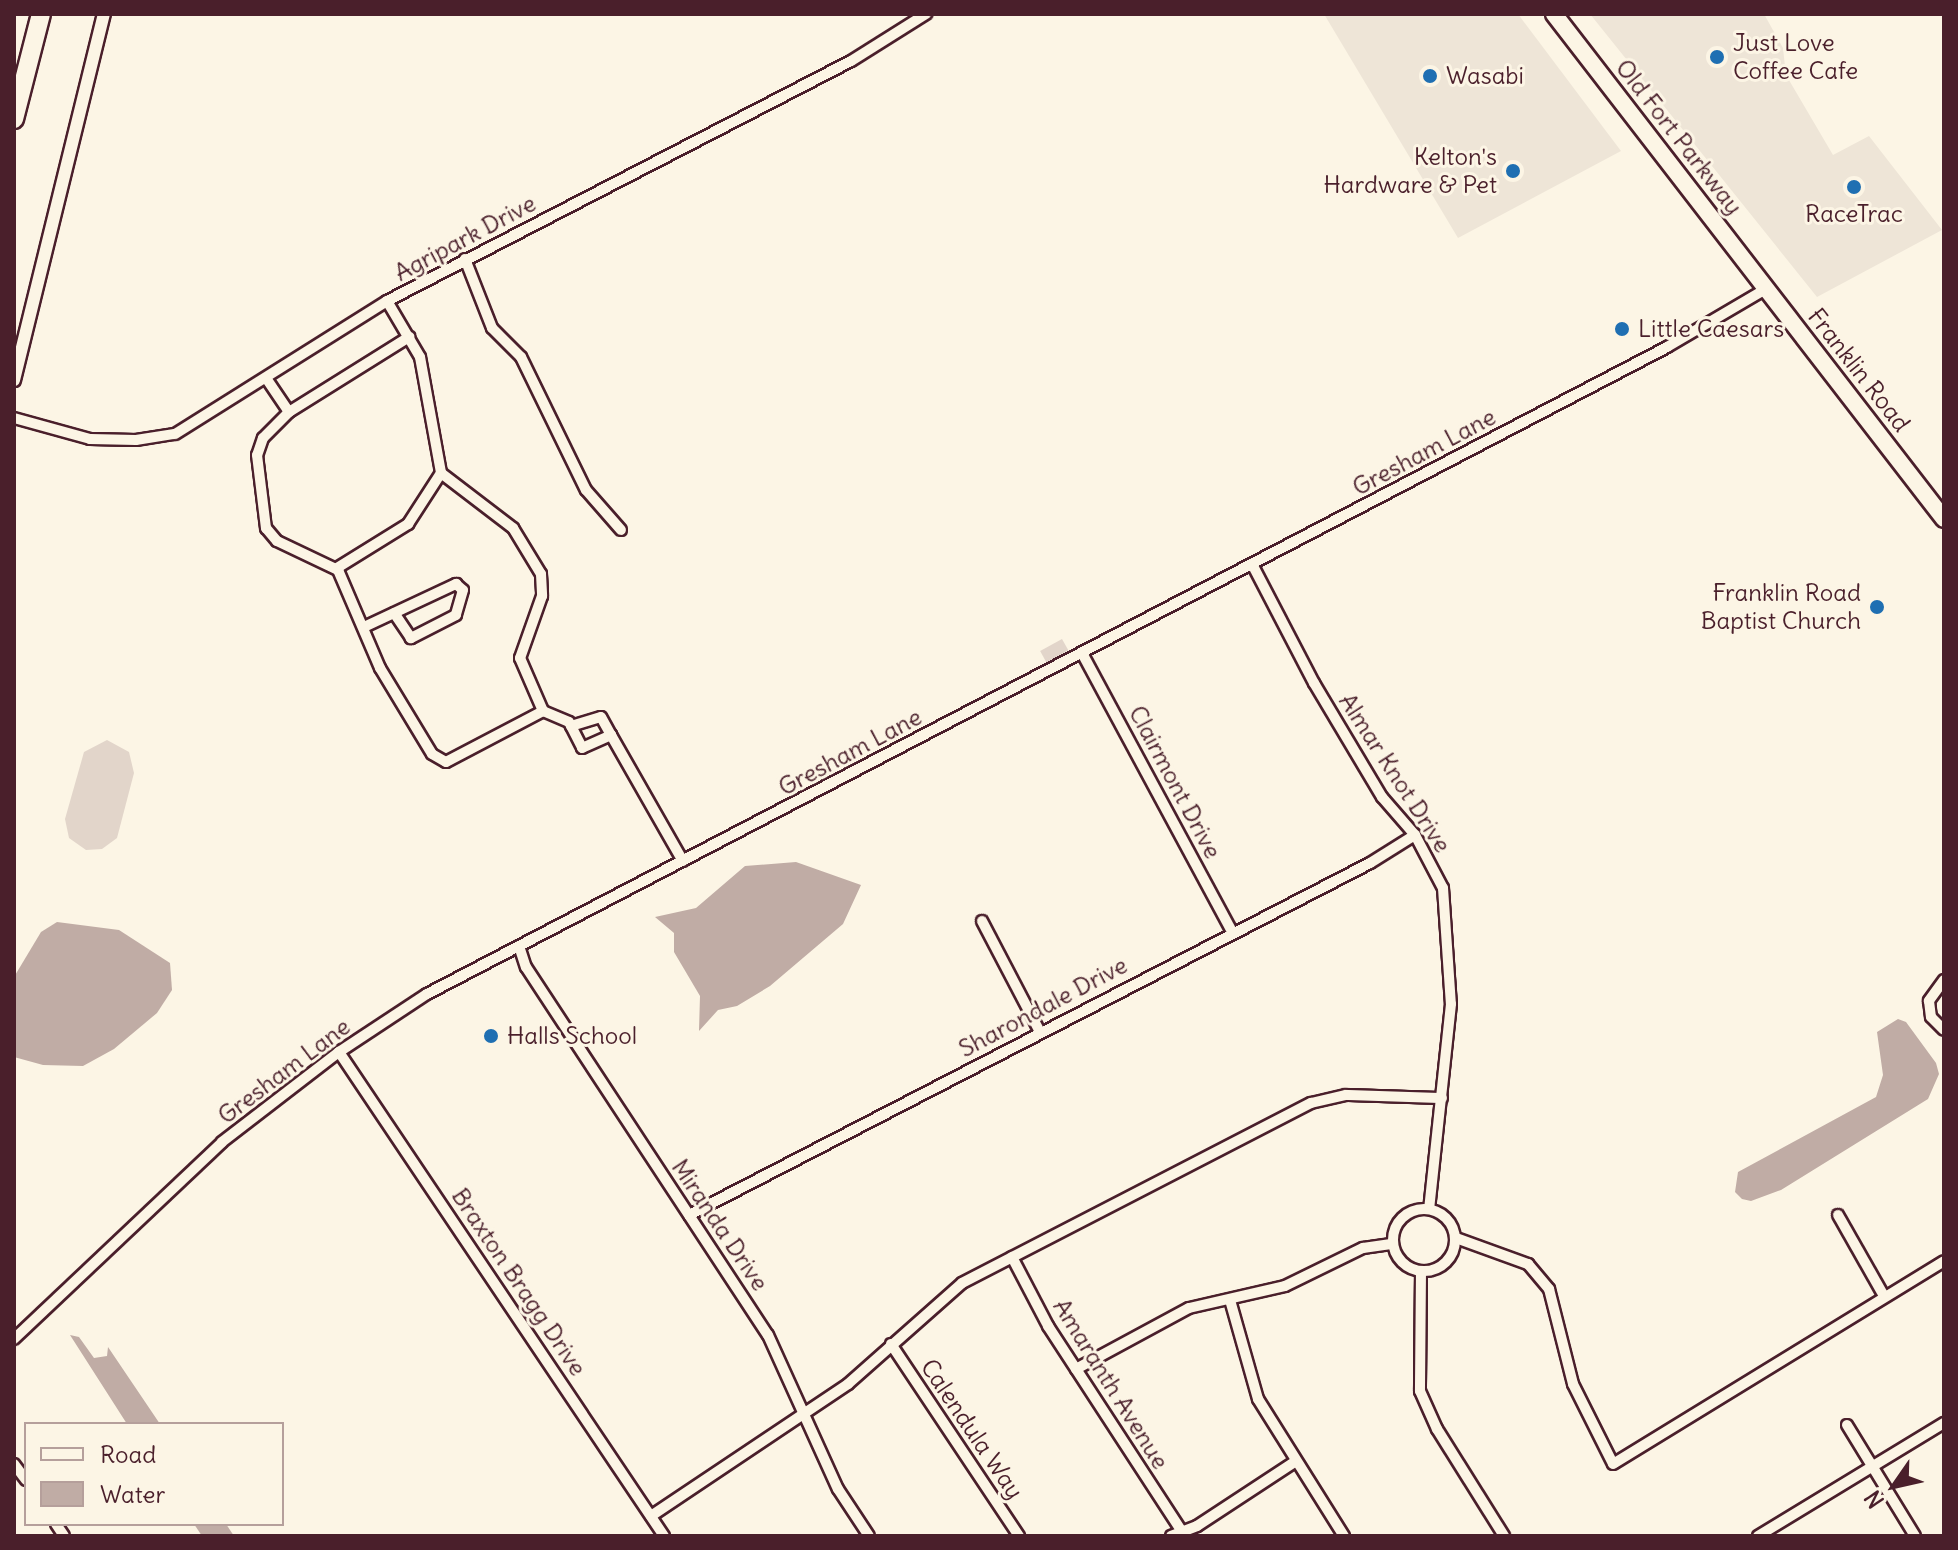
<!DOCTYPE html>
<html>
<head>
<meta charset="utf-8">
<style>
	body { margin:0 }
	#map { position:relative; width:1958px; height:1550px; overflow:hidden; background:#fcf5e5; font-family:Delius,sans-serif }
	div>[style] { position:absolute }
	.built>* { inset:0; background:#eee5d7 }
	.green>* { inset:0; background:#e2d5ca; transform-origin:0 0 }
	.water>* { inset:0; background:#c0aca5 }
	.roads { filter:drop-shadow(2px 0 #4a1f2b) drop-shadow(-2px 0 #4a1f2b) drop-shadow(0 2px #4a1f2b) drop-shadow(0 -2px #4a1f2b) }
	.minor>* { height:10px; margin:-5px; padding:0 5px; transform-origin:5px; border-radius:5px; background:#fcf5e5 }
	.minor>.ring { margin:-5px; padding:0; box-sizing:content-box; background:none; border:10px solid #fcf5e5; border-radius:50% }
	.tertiary>* { height:12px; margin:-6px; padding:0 6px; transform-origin:6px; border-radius:6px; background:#fcf5e5 }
	.primary>* { height:16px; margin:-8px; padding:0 8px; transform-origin:8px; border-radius:8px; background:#fcf5e5 }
	.motorway>* { height:18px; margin:-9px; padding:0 9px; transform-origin:9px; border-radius:9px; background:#fcf5e5 }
	.dots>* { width:22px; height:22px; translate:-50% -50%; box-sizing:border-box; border:4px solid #fcf5e5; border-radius:50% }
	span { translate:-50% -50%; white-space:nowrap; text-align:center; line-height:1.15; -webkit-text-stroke:6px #fcf5e5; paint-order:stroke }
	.poi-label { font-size:24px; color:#4a1f2b }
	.left { translate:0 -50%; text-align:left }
	.right { translate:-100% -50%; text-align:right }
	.street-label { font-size:24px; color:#4a1f2b }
	.frame { position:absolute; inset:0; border:16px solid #4a1f2b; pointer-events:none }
	.legend { position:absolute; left:24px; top:1422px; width:260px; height:104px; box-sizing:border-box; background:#fcf5e5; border:2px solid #b59f9b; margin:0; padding:10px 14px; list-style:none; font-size:24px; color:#4a1f2b }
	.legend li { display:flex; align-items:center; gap:16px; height:40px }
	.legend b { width:40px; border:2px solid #b59f9b }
	.north { position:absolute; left:1854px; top:1446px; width:80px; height:80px; -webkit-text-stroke:6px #fcf5e5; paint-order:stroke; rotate:236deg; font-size:22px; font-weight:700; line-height:32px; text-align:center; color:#4a1f2b }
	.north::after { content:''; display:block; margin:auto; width:28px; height:36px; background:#4a1f2b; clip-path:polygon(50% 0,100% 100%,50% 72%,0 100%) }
</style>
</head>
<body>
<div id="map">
	<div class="built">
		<i style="clip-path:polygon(1324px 14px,1518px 14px,1621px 151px,1458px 238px)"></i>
		<i style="clip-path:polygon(1590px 14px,1764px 14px,1783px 48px,1786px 75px,1833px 155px,1869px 136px,1942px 230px,1817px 297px)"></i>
	</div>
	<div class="green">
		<i style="left:1062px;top:639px;width:13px;height:25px;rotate:61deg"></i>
		<i style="clip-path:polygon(107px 740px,129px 752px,134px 773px,117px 838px,102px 849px,86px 850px,69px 838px,65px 819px,84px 752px)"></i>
	</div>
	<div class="water">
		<i style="clip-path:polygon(796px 862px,861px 885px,843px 924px,770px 986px,737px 1006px,718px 1010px,699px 1031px,700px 996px,674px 952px,674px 933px,655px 917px,696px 908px,745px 866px)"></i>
		<i style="clip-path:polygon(57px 922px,119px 930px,170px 963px,172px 990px,157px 1013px,114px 1049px,83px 1066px,43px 1065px,14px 1057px,14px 977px,41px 932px)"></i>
		<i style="clip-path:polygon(1898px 1019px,1906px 1022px,1936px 1063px,1939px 1074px,1928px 1099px,1781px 1190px,1751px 1201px,1742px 1199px,1735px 1192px,1738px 1172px,1876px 1097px,1883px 1075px,1877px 1032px)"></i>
		<i style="clip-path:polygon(70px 1335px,79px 1337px,94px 1358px,107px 1356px,108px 1347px,160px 1424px,127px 1424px)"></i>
		<i style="clip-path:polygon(194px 1524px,226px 1524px,234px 1536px,202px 1536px)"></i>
	</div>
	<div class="roads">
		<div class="minor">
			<i style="left:465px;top:259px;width:74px;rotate:68.6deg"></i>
			<i style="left:492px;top:328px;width:41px;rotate:45deg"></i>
			<i style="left:521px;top:357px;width:148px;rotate:64deg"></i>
			<i style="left:586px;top:490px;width:53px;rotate:48.8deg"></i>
			<i style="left:387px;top:301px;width:65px;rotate:59.5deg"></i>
			<i style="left:420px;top:357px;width:118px;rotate:79.7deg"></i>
			<i style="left:441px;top:473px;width:91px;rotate:37.4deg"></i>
			<i style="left:513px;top:528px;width:54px;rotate:58.7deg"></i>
			<i style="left:541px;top:574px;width:22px;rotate:87deg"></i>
			<i style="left:542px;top:596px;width:66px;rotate:109.5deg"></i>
			<i style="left:520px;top:658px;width:58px;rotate:66.5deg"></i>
			<i style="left:266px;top:378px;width:41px;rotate:55.9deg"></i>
			<i style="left:289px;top:412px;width:37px;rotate:135deg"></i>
			<i style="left:263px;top:438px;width:18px;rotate:109deg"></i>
			<i style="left:257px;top:455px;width:74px;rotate:83deg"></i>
			<i style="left:266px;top:528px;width:17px;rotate:50deg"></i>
			<i style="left:277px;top:541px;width:68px;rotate:25.4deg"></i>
			<i style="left:338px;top:570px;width:107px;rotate:66.8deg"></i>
			<i style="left:380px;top:668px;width:100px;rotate:58.8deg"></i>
			<i style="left:432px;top:754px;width:16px;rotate:30deg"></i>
			<i style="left:446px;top:762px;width:110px;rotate:-27.7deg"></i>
			<i style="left:543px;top:711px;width:28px;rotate:23deg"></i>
			<i style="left:569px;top:722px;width:29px;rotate:63deg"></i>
			<i style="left:582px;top:748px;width:32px;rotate:-24deg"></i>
			<i style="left:611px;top:735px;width:145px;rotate:60.3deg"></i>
			<i style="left:289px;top:412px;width:142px;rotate:-32deg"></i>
			<i style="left:14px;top:418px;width:79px;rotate:15.4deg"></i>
			<i style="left:90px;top:439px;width:46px;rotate:1.2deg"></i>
			<i style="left:136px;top:440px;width:39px;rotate:-9deg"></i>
			<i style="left:175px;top:434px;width:250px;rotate:-32.1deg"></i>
			<i style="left:387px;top:301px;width:522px;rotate:-27.35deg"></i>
			<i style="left:851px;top:61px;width:89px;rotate:-32.1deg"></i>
			<i style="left:1252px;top:564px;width:134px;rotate:62.5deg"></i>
			<i style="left:1314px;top:683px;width:133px;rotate:59.2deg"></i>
			<i style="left:1382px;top:797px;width:50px;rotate:49deg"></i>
			<i style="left:1415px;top:835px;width:60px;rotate:62.2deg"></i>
			<i style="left:1443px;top:888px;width:116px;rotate:86.1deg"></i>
			<i style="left:1451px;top:1004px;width:206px;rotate:96.1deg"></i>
			<i style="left:337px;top:568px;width:84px;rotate:-31.8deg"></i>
			<i style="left:408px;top:524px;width:61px;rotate:-57.1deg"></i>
			<i style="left:364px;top:627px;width:102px;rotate:-25.1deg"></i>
			<i style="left:456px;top:584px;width:9px;rotate:41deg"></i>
			<i style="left:463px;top:590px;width:26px;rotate:106deg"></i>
			<i style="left:456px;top:615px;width:51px;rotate:152.9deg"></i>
			<i style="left:411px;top:638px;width:30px;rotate:-124deg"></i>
			<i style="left:1082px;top:653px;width:316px;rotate:61.7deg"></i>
			<i style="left:571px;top:726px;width:31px;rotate:-17deg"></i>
			<i style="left:601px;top:717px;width:21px;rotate:61deg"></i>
			<i style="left:982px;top:921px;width:125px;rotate:62.4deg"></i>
			<i style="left:519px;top:946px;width:22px;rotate:72deg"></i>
			<i style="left:526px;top:967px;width:440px;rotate:56.7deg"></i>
			<i style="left:768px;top:1335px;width:169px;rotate:65.6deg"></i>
			<i style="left:838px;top:1489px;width:56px;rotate:56.6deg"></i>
			<i style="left:1944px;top:980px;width:26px;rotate:126deg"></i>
			<i style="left:1929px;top:1001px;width:16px;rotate:83deg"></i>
			<i style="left:1931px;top:1017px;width:18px;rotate:45deg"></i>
			<i style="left:339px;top:1052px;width:583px;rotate:56.12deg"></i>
			<i class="ring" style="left:1393px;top:1209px;width:52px;height:52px"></i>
			<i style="left:689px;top:1215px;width:767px;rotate:-27.33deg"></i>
			<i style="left:1370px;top:863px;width:53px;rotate:-31.9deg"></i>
			<i style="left:1838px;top:1215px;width:93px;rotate:60.4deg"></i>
			<i style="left:1456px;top:1238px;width:77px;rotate:19.9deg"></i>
			<i style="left:1528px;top:1264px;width:33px;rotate:50deg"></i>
			<i style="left:1549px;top:1289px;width:98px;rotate:75.8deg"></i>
			<i style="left:1573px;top:1384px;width:89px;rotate:63.4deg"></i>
			<i style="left:1613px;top:1464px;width:388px;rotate:-31.5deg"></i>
			<i style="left:1012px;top:1257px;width:78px;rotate:62.4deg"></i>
			<i style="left:1048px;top:1326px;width:244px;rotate:56.9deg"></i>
			<i style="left:1421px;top:1271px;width:120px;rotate:90.5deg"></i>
			<i style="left:1420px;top:1391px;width:42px;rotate:65.9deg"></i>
			<i style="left:1437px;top:1429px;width:126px;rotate:57.9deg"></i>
			<i style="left:1230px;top:1300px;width:103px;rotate:74.2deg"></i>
			<i style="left:1258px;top:1399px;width:162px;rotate:57.9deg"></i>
			<i style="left:14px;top:1339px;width:286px;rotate:-43.4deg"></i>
			<i style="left:222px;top:1142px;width:148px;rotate:-37.6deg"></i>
			<i style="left:339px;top:1052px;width:105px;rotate:-33.4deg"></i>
			<i style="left:427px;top:994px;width:1399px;rotate:-27.55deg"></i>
			<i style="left:1667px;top:347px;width:115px;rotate:-30.4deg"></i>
			<i style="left:891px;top:1344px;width:231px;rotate:56.3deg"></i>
			<i style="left:1076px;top:1369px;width:128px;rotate:-28.4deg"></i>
			<i style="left:1189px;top:1308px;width:98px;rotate:-12.9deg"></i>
			<i style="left:1285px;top:1286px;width:87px;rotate:-26deg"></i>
			<i style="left:1363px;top:1248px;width:30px;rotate:-8deg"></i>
			<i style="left:1847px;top:1425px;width:130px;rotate:58.5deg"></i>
			<i style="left:14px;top:1464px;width:20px;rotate:53deg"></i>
			<i style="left:651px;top:1516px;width:237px;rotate:-33.8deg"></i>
			<i style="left:848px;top:1384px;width:152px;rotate:-41.5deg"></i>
			<i style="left:962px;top:1283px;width:393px;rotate:-27.3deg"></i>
			<i style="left:1311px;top:1103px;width:36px;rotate:-13deg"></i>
			<i style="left:1346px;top:1095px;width:96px;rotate:1.8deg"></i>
			<i style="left:56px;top:1524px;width:14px;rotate:56deg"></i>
			<i style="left:1171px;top:1536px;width:28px;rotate:-21deg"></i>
			<i style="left:1197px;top:1526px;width:118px;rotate:-33.3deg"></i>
			<i style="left:1758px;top:1536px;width:218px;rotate:-31.3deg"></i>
		</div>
		<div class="tertiary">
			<i style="left:14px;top:380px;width:377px;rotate:-76.2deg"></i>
		</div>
		<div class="primary">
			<i style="left:1554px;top:14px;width:638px;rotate:52.32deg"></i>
		</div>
		<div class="motorway">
			<i style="left:14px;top:119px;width:108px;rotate:-75.6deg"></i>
		</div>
	</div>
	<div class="dots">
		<i style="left:1717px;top:57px;background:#1f6fb2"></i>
		<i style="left:1430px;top:76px;background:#1f6fb2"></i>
		<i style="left:1513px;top:171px;background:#1f6fb2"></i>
		<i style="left:1854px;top:187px;background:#1f6fb2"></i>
		<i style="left:1622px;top:329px;background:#1f6fb2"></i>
		<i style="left:1877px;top:607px;background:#1f6fb2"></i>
		<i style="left:491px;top:1036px;background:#1f6fb2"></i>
	</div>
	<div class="poi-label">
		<span class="left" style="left:1733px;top:57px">Just Love<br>Coffee Cafe</span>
		<span class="left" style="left:1446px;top:76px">Wasabi</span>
		<span class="right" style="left:1497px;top:171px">Kelton's<br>Hardware &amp; Pet</span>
		<span style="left:1854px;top:214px">RaceTrac</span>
		<span class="left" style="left:1638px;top:329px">Little Caesars</span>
		<span class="right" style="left:1861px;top:607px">Franklin Road<br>Baptist Church</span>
		<span class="left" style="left:507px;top:1036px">Halls School</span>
	</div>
	<div class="street-label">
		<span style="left:1679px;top:137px;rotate:52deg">Old Fort Parkway</span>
		<span style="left:465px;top:238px;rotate:-28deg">Agripark Drive</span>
		<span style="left:1859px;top:370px;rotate:52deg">Franklin Road</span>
		<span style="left:1424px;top:452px;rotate:-28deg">Gresham Lane</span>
		<span style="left:850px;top:752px;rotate:-28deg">Gresham Lane</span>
		<span style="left:1395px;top:773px;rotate:57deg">Almar Knot Drive</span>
		<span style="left:1175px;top:782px;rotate:62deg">Clairmont Drive</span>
		<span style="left:1043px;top:1007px;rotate:-28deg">Sharondale Drive</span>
		<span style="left:284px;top:1071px;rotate:-37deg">Gresham Lane</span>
		<span style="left:720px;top:1225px;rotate:56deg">Miranda Drive</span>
		<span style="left:519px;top:1282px;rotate:56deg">Braxton Bragg Drive</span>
		<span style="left:1111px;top:1384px;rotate:58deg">Amaranth Avenue</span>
		<span style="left:972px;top:1429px;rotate:56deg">Calendula Way</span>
	</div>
	<div class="frame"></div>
	<ul class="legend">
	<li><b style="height:10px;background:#fcf5e5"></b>Road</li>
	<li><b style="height:22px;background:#c0aca5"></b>Water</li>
	</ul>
	<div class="north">N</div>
</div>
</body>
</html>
